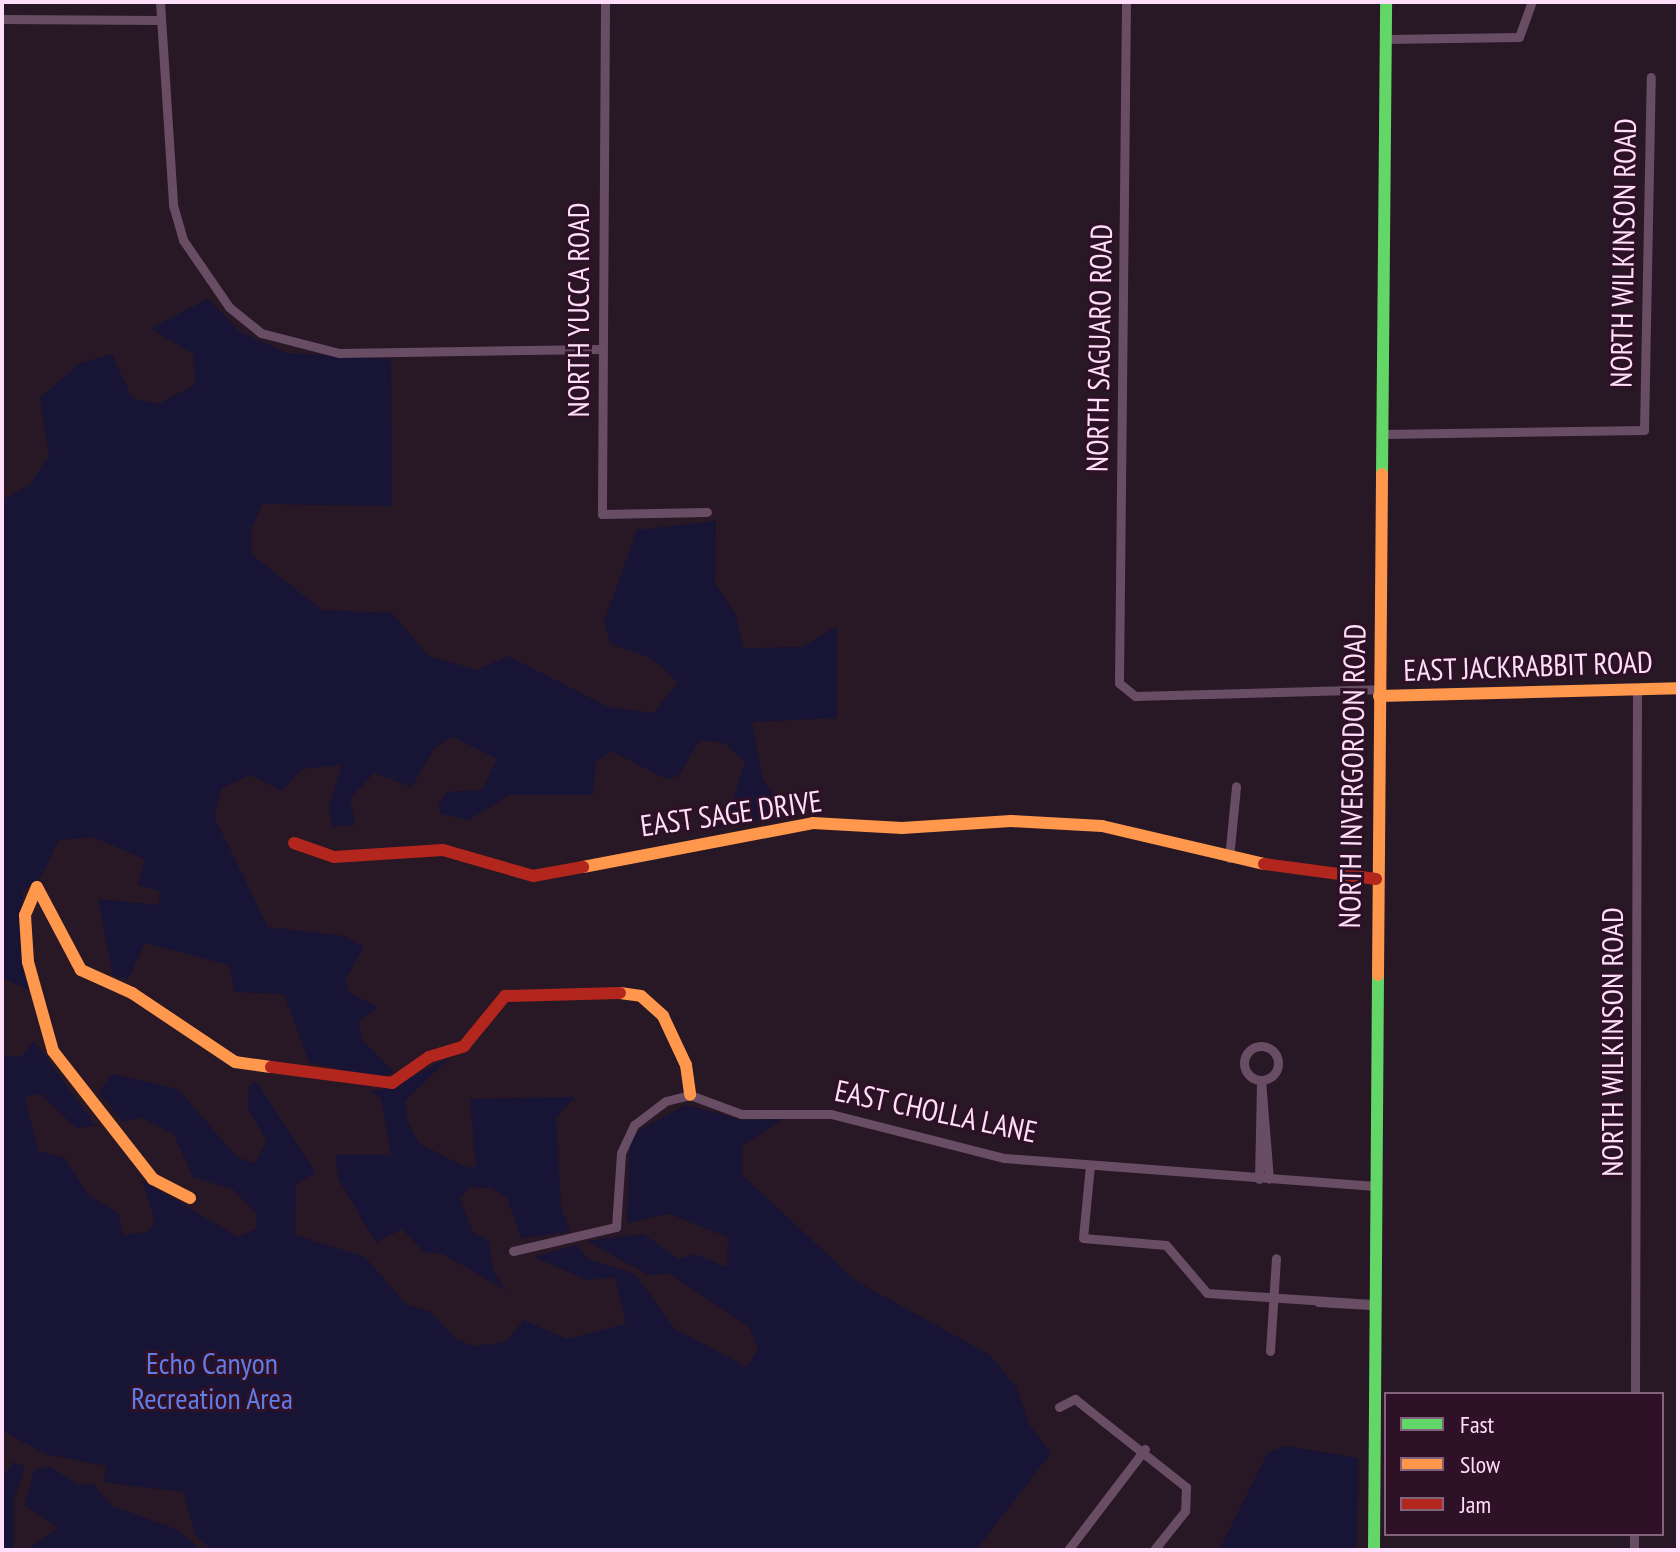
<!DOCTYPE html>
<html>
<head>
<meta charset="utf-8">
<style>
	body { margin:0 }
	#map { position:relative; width:1680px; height:1552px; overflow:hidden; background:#281724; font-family:"PT Sans Narrow",sans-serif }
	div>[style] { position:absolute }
	.green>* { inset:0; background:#171435 }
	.street>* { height:9px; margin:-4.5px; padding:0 4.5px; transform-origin:4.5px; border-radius:4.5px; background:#684d65 }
	.street>.ring { margin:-4.5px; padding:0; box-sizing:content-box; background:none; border:9px solid #684d65; border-radius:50% }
	.fast>* { height:12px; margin:-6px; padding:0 6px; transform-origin:6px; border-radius:6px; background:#63d668 }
	.slow>* { height:12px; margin:-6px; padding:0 6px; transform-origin:6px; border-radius:6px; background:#ff974d }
	.jam>* { height:12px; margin:-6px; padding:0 6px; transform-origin:6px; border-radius:6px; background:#b3261e }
	span { translate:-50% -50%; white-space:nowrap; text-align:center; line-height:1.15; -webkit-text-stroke:6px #2e1127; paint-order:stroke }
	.street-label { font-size:30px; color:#ffdef9 }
	.park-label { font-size:30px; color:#627ce7 }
	.frame { position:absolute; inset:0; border:4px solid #ffdef9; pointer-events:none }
	.legend { position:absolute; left:1384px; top:1392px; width:280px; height:144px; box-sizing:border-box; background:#2e1127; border:2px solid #82637b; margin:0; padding:10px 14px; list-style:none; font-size:24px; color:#ffdef9 }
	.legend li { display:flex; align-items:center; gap:16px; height:40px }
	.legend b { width:40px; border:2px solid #82637b }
</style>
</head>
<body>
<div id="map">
	<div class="green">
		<i style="clip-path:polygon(208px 299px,240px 332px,288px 353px,391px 359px,392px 506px,263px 504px,251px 529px,252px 555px,322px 610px,392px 613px,429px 656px,477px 670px,508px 656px,608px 707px,654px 713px,678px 682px,651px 658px,611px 644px,604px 622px,637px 530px,716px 521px,715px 583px,736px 615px,743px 648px,802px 647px,837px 626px,837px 718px,752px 722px,763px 780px,789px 817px,716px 829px,713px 810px,729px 814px,745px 762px,725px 743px,700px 740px,678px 776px,666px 779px,612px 751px,596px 762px,593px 795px,510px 795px,468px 820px,441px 814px,438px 805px,447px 792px,482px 790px,497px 759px,453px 737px,434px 748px,412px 787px,374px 773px,350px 798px,355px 825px,332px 827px,329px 806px,342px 765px,302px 769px,282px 791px,250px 775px,222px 788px,214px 817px,268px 927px,344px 936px,364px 947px,345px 980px,350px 993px,379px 1008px,359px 1021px,362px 1040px,394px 1072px,377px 1079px,309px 1062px,284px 994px,235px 992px,229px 965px,145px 943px,128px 979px,113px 976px,98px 899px,159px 905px,160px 891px,138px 885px,145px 859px,93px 837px,59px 840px,41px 877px,22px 892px,29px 990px,2px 978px,2px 500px,30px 485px,49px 455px,40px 398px,80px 363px,112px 354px,132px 398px,158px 404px,195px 385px,194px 355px,151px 328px)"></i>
		<i style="clip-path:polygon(34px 1041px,96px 1126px,76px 1128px,40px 1093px,25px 1098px,38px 1151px,65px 1158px,89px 1196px,118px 1213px,123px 1235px,147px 1232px,155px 1222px,142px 1180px,238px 1237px,256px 1229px,256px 1213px,234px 1190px,193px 1177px,173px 1133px,142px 1118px,123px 1122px,99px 1092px,112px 1074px,178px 1089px,237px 1157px,255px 1163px,267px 1141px,248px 1109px,249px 1087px,256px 1081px,316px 1173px,296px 1184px,295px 1235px,365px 1257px,407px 1305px,431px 1312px,457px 1340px,475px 1346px,505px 1342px,524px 1320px,567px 1339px,626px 1324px,615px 1277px,587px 1280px,534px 1257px,576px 1245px,588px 1259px,635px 1274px,675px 1329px,747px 1367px,758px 1348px,749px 1327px,670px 1274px,649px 1275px,587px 1241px,643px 1234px,679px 1259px,694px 1254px,727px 1267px,728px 1237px,669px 1214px,627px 1223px,630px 1144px,638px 1131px,686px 1105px,743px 1120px,783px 1119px,742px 1146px,742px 1175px,856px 1281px,990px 1355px,1016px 1387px,1030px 1426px,1051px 1453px,976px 1550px,211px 1550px,195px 1534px,183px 1492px,103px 1482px,107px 1466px,46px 1454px,2px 1431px,2px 1055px,21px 1057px)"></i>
		<i style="clip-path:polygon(451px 1056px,405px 1101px,408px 1123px,419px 1143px,467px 1168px,476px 1166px,470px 1099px,575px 1097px,556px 1118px,561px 1207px,570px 1232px,521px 1238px,507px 1198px,491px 1188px,470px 1187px,460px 1199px,473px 1232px,489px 1241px,493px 1271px,507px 1291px,443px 1254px,424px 1252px,402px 1229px,376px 1243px,338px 1178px,336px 1155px,391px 1155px,381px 1098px,369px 1091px,392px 1088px)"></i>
		<i style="clip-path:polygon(1287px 1446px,1358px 1458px,1357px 1550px,1219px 1550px,1268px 1452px)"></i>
		<i style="clip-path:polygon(13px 1462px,25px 1467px,14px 1499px,14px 1550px,2px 1550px,2px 1477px)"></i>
		<i style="clip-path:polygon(50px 1466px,78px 1485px,93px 1484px,112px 1506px,178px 1530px,201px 1550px,27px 1550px,58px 1528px,25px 1505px,34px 1470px)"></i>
	</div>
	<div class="street">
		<i style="left:160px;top:2px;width:203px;rotate:86.3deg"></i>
		<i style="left:173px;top:205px;width:36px;rotate:74deg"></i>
		<i style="left:183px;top:240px;width:81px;rotate:55.5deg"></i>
		<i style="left:229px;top:307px;width:41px;rotate:39.1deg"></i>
		<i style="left:261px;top:333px;width:81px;rotate:14.4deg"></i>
		<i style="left:339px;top:353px;width:262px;rotate:-0.9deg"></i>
		<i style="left:605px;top:2px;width:512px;rotate:90.34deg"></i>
		<i style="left:602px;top:514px;width:105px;rotate:-1.1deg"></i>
		<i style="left:1126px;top:2px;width:681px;rotate:90.59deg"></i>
		<i style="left:1119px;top:683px;width:21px;rotate:39deg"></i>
		<i style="left:1135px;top:696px;width:244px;rotate:-1.6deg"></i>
		<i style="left:2px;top:19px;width:159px;rotate:0.4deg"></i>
		<i style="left:1386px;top:39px;width:133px;rotate:-0.9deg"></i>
		<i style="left:1519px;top:37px;width:37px;rotate:-70deg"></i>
		<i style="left:1383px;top:434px;width:261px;rotate:-0.9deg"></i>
		<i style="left:1644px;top:430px;width:353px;rotate:-88.9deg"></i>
		<i style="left:1229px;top:858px;width:72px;rotate:-84.4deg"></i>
		<i class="ring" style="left:1244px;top:1046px;width:25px;height:25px"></i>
		<i style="left:1090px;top:1165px;width:73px;rotate:95.5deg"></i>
		<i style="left:1083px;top:1238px;width:83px;rotate:4.8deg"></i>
		<i style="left:1166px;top:1245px;width:63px;rotate:49.5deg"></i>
		<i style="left:1207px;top:1293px;width:166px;rotate:3.8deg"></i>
		<i style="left:1259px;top:1179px;width:99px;rotate:-88.8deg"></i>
		<i style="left:1261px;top:1080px;width:99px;rotate:85.4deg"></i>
		<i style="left:513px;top:1251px;width:106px;rotate:-13.1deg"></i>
		<i style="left:616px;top:1227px;width:74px;rotate:-86.1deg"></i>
		<i style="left:621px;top:1153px;width:31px;rotate:-65deg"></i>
		<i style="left:634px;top:1125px;width:40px;rotate:-37deg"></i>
		<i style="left:666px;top:1101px;width:25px;rotate:-14deg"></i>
		<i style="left:690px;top:1095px;width:54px;rotate:20.4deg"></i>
		<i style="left:741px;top:1114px;width:90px"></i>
		<i style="left:831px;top:1114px;width:179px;rotate:14.3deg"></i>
		<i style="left:1004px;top:1158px;width:372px;rotate:4.3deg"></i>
		<i style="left:1318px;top:1302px;width:52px;rotate:3.3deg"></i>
		<i style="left:1270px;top:1351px;width:93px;rotate:-86.3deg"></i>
		<i style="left:1635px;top:1394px;width:705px;rotate:-89.84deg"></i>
		<i style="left:1059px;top:1407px;width:18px;rotate:-27deg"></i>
		<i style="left:1075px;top:1399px;width:142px;rotate:38.4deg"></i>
		<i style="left:1186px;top:1487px;width:24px;rotate:92deg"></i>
		<i style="left:1185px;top:1511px;width:50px;rotate:128.5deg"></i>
		<i style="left:1068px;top:1550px;width:127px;rotate:-52.7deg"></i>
		<i style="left:1634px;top:1550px;width:16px;rotate:-90deg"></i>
	</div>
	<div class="fast">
		<i style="left:1382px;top:474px;width:472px;rotate:-89.5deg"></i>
		<i style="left:1374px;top:1550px;width:575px;rotate:-89.6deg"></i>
	</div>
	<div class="slow">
		<i style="left:1379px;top:696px;width:299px;rotate:-1.5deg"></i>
		<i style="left:583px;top:867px;width:234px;rotate:-10.8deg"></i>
		<i style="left:813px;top:823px;width:89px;rotate:3.2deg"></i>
		<i style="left:902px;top:828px;width:109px;rotate:-3.7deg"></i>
		<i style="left:1011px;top:821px;width:91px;rotate:3.1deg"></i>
		<i style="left:1102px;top:826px;width:166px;rotate:13.2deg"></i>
		<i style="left:1378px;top:975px;width:501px;rotate:-89.54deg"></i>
		<i style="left:620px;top:993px;width:21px;rotate:8deg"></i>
		<i style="left:641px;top:996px;width:30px;rotate:42deg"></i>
		<i style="left:663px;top:1016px;width:54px;rotate:64.9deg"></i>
		<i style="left:686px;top:1065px;width:30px;rotate:82deg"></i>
		<i style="left:190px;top:1198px;width:42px;rotate:-152.8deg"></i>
		<i style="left:153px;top:1179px;width:162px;rotate:-128deg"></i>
		<i style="left:53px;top:1051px;width:92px;rotate:-105.7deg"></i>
		<i style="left:28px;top:962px;width:47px;rotate:-93.7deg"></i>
		<i style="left:25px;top:915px;width:30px;rotate:-67deg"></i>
		<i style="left:37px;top:887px;width:94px;rotate:62.1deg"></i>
		<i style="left:81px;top:970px;width:56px;rotate:24.3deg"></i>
		<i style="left:132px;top:993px;width:124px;rotate:33.8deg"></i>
		<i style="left:235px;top:1062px;width:36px;rotate:8deg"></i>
	</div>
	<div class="jam">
		<i style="left:294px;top:843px;width:42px;rotate:19.3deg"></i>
		<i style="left:334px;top:857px;width:109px;rotate:-3.7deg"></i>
		<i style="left:443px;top:850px;width:94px;rotate:16.1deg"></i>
		<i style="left:533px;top:876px;width:51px;rotate:-10.2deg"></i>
		<i style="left:1264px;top:864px;width:113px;rotate:7.6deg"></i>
		<i style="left:271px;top:1067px;width:122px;rotate:7.5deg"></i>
		<i style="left:392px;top:1083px;width:45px;rotate:-35.1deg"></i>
		<i style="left:429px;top:1057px;width:37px;rotate:-17deg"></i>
		<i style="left:464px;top:1046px;width:65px;rotate:-50.6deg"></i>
		<i style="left:505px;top:996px;width:115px;rotate:-1.5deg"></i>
	</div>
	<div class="street-label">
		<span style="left:1623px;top:253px;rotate:-89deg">NORTH WILKINSON ROAD</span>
		<span style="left:578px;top:310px;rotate:-90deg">NORTH YUCCA ROAD</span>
		<span style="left:1099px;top:348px;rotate:-89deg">NORTH SAGUARO ROAD</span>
		<span style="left:1528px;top:666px;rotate:-2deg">EAST JACKRABBIT ROAD</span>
		<span style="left:1352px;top:776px;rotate:-89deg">NORTH INVERGORDON ROAD</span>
		<span style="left:731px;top:813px;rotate:-8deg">EAST SAGE DRIVE</span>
		<span style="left:1612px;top:1042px;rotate:-90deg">NORTH WILKINSON ROAD</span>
		<span style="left:936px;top:1111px;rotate:12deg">EAST CHOLLA LANE</span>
	</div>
	<div class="park-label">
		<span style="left:212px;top:1380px">Echo Canyon<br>Recreation Area</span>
	</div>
	<div class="frame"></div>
	<ul class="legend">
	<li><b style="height:10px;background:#63d668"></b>Fast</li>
	<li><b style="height:10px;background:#ff974d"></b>Slow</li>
	<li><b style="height:10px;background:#b3261e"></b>Jam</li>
	</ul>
</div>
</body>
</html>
